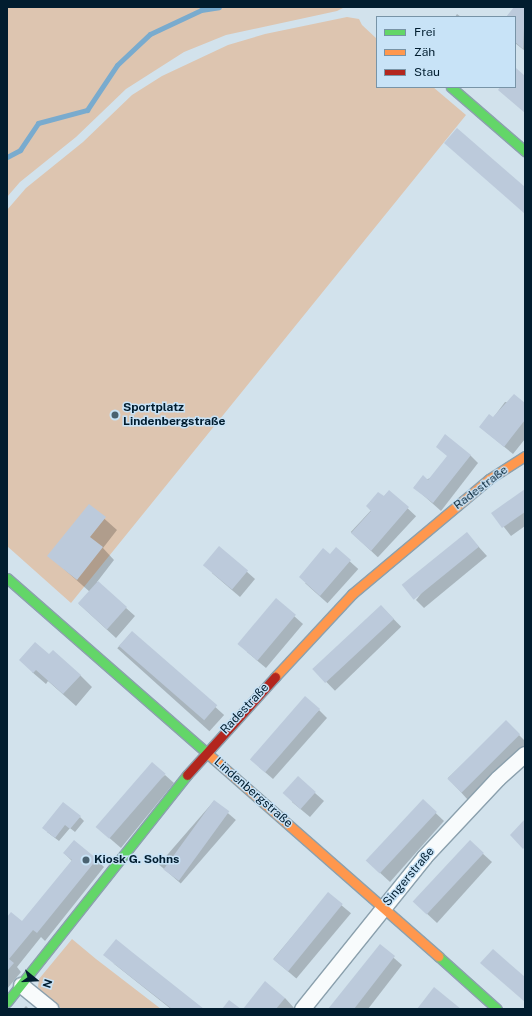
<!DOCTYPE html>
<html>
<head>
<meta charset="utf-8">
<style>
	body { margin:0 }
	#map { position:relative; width:532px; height:1016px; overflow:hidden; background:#d2e2ec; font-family:"Public Sans",sans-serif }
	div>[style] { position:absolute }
	.green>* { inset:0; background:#ddc5b0 }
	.shadow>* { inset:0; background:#0003; transform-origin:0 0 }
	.stream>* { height:5px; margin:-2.5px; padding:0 2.5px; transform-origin:2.5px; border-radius:2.5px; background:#79abce }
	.building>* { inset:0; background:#bccadb; transform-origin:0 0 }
	.roads { filter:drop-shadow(1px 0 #8ba0ad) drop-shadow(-1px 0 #8ba0ad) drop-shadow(0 1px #8ba0ad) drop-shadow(0 -1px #8ba0ad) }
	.street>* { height:15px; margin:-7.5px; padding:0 7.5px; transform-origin:7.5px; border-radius:7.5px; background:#f8fbfc }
	.fast>* { height:9px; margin:-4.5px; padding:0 4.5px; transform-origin:4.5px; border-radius:4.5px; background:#63d668 }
	.slow>* { height:9px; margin:-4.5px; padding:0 4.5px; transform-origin:4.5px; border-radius:4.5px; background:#ff974d }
	.jam>* { height:9px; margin:-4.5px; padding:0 4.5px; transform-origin:4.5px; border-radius:4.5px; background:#b3261e }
	.dots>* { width:11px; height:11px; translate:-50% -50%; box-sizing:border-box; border:2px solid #c8e3f7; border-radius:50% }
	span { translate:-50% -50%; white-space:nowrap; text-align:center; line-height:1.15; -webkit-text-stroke:3px #c8e3f7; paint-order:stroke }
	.poi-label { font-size:12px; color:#011d2f; font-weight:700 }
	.left { translate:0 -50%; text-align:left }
	.street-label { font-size:12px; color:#011d2f }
	.frame { position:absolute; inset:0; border:8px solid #011d2f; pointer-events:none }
	.legend { position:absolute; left:376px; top:16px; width:140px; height:72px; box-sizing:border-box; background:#c8e3f7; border:1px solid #7894a7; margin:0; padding:5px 7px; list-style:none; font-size:12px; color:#011d2f }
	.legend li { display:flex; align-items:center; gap:8px; height:20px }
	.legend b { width:20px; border:1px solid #7894a7 }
	.north { position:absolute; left:16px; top:960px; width:40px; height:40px; -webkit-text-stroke:3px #c8e3f7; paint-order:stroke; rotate:108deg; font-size:11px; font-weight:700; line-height:16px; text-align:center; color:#011d2f }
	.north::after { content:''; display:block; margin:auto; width:14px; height:18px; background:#011d2f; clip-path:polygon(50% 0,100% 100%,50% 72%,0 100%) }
</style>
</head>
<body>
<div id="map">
	<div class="green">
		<i style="clip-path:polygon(7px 7px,345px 7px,337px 11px,226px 35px,184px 52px,126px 89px,76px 137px,20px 182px,7px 197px)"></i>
		<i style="clip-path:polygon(347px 17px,359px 19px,362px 25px,377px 39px,377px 87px,433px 87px,466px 115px,71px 603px,7px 546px,7px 210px,26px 188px,83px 142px,132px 95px,162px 76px,228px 45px,265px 34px)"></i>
		<i style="clip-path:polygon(72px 939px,96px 959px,161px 1009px,62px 1009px,44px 995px,38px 987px,39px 979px)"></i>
	</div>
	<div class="shadow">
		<i style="clip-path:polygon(515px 7px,525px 7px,525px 51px,515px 43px,515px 17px,507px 17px)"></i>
		<i style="clip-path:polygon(457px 14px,461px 17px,455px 17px)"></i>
		<i style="clip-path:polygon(505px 402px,525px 404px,525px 439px,513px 454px,480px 427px,493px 418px)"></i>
		<i style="clip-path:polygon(470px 455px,478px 463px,441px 511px,414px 487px)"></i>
		<i style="clip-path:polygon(525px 490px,525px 526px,511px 536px,493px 513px)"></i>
		<i style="left:389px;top:491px;width:37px;height:56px;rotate:43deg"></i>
		<i style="clip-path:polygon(89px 505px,117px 530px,103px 548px,114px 560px,97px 582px,135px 616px,116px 638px,79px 604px,90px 592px,49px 556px)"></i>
		<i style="clip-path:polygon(467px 534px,487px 556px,424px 608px,416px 600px)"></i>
		<i style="clip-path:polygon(219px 547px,255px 579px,240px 597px,212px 573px)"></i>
		<i style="left:336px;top:549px;width:30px;height:46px;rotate:42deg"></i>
		<i style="clip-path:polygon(276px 600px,303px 624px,266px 668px,247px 652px)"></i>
		<i style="left:381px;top:606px;width:29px;height:92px;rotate:46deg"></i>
		<i style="left:132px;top:632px;width:124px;height:22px;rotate:42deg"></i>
		<i style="clip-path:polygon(49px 656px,80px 675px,92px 687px,76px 706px,48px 681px,46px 684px,32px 672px)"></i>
		<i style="clip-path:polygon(319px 710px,327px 718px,273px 779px,259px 767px)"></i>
		<i style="clip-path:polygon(506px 722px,525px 741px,525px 745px,468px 800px,448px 778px)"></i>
		<i style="clip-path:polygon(165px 775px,174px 783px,121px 848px,99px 829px)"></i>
		<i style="clip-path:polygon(298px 778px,324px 801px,310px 817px,292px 802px)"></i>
		<i style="left:214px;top:801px;width:29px;height:84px;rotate:41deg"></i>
		<i style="clip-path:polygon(423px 801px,444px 821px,390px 882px,377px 870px)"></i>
		<i style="clip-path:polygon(80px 817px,84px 821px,75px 832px,70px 828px,59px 841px,47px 832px)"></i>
		<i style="clip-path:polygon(470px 842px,492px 862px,437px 923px,424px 911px)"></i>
		<i style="clip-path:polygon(64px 853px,96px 859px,104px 867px,45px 941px,41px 937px,17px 967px,21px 972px,7px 989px,7px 919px,22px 923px,72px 861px)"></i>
		<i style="left:328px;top:894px;width:30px;height:85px;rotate:40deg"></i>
		<i style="clip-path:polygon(380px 946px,402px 965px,368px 1009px,330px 1009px)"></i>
		<i style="clip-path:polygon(113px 963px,202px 1009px,171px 1009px)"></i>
		<i style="clip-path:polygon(285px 998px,295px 1009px,244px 1009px)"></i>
		<i style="clip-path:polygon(26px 1006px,29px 1009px,23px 1009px)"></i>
	</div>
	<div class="stream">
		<i style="left:7px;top:157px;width:15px;rotate:-28deg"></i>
		<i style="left:20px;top:150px;width:32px;rotate:-56deg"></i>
		<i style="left:38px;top:123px;width:51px;rotate:-14.9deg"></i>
		<i style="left:87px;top:110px;width:54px;rotate:-56.3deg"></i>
		<i style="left:117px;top:65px;width:45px;rotate:-43.2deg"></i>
		<i style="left:150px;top:34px;width:56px;rotate:-25.2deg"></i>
		<i style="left:201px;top:10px;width:18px;rotate:-9deg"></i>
	</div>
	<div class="building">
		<i style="clip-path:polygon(514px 7px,525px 7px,523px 49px,515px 42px,515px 17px,506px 17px)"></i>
		<i style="clip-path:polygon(516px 68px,525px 76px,525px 113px,498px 90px,500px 87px,515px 87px)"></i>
		<i style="clip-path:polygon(457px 128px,525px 187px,525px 214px,444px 143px)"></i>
		<i style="clip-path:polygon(514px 394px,525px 403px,525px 420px,504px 447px,479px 427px,489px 414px,493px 417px)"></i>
		<i style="clip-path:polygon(445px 434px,471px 455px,433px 503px,413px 488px,423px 475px,428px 480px,447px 456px,436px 447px)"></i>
		<i style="clip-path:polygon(525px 489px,525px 512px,502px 528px,491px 513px)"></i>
		<i style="clip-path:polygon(389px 490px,409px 507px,371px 551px,351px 533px,371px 511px,366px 506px,378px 492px,384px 496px)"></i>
		<i style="clip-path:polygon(89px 504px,106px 517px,90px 537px,103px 547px,77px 580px,47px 556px)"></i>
		<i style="left:467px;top:532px;width:19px;height:84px;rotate:51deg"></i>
		<i style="left:219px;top:546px;width:38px;height:25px;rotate:40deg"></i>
		<i style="clip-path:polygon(336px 547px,351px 560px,320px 596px,299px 577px,323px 548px,330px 554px)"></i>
		<i style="left:98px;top:581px;width:39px;height:30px;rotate:42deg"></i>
		<i style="left:276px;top:598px;width:26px;height:60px;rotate:40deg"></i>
		<i style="left:381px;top:605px;width:19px;height:94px;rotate:47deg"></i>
		<i style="left:132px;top:631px;width:113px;height:20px;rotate:41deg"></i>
		<i style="clip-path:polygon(35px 642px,49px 654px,53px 650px,81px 675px,63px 694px,36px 670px,33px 673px,19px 660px)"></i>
		<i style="left:305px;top:696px;width:20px;height:84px;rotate:41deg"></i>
		<i style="left:506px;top:720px;width:20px;height:83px;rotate:45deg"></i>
		<i style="left:152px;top:762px;width:18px;height:86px;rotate:41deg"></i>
		<i style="left:298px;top:776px;width:24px;height:23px;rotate:42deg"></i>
		<i style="left:423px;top:799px;width:19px;height:84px;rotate:43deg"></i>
		<i style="left:214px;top:800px;width:19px;height:86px;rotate:36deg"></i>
		<i style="clip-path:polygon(63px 802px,81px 816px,70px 829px,65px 825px,55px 838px,42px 828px)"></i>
		<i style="clip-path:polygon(525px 819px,525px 847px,523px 849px,510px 835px)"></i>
		<i style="clip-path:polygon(74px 840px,97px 859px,37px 933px,33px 930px,9px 959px,14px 963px,7px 971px,7px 917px,11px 912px,22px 921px,72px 860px,63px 853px)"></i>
		<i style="left:470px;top:840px;width:19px;height:84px;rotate:43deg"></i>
		<i style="left:328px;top:892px;width:19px;height:87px;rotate:39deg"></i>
		<i style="clip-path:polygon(116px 939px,132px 952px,204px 1009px,172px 1009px,136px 981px,103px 955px)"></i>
		<i style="clip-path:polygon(380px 944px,395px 956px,354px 1009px,328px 1009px)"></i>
		<i style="clip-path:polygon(493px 949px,525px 977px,525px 1002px,480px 963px)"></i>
		<i style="clip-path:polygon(265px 981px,285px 998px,276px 1009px,243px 1009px)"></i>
		<i style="clip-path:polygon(434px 987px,461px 1009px,417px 1009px)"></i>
		<i style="clip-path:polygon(229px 1000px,241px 1009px,222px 1009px)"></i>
	</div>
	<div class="roads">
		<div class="street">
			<i style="left:21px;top:985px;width:38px;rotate:39deg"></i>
			<i style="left:302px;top:1009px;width:195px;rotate:-51.2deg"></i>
			<i style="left:424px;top:857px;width:108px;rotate:-46.9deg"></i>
			<i style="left:498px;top:778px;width:36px;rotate:-42deg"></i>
		</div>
		<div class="fast">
			<i style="left:451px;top:87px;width:98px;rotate:40.9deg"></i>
			<i style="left:7px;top:578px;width:266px;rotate:41.2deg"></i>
			<i style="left:438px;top:956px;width:79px;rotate:41.9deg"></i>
			<i style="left:7px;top:1002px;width:290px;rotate:-51.6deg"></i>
		</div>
		<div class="slow">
			<i style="left:275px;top:677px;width:113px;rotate:-47.1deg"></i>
			<i style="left:352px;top:594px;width:179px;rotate:-40deg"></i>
			<i style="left:489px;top:479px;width:43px;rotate:-32.6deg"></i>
			<i style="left:207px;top:753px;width:308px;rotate:41.3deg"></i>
		</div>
		<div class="jam">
			<i style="left:187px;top:775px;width:132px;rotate:-48.1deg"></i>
		</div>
	</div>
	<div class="dots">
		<i style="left:115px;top:415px;background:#4a6271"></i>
		<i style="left:86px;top:860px;background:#4a6271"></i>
	</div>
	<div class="poi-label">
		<span class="left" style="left:123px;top:415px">Sportplatz<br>Lindenbergstraße</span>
		<span class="left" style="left:94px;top:860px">Kiosk G. Sohns</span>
	</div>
	<div class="street-label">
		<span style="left:481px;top:488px;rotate:-37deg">Radestraße</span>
		<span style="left:245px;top:709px;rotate:-47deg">Radestraße</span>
		<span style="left:253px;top:793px;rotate:41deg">Lindenbergstraße</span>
		<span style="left:409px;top:877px;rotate:-50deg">Singerstraße</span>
	</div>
	<div class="frame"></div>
	<ul class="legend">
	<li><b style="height:5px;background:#63d668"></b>Frei</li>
	<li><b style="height:5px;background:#ff974d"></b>Zäh</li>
	<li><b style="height:5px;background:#b3261e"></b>Stau</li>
	</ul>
	<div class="north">N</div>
</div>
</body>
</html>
